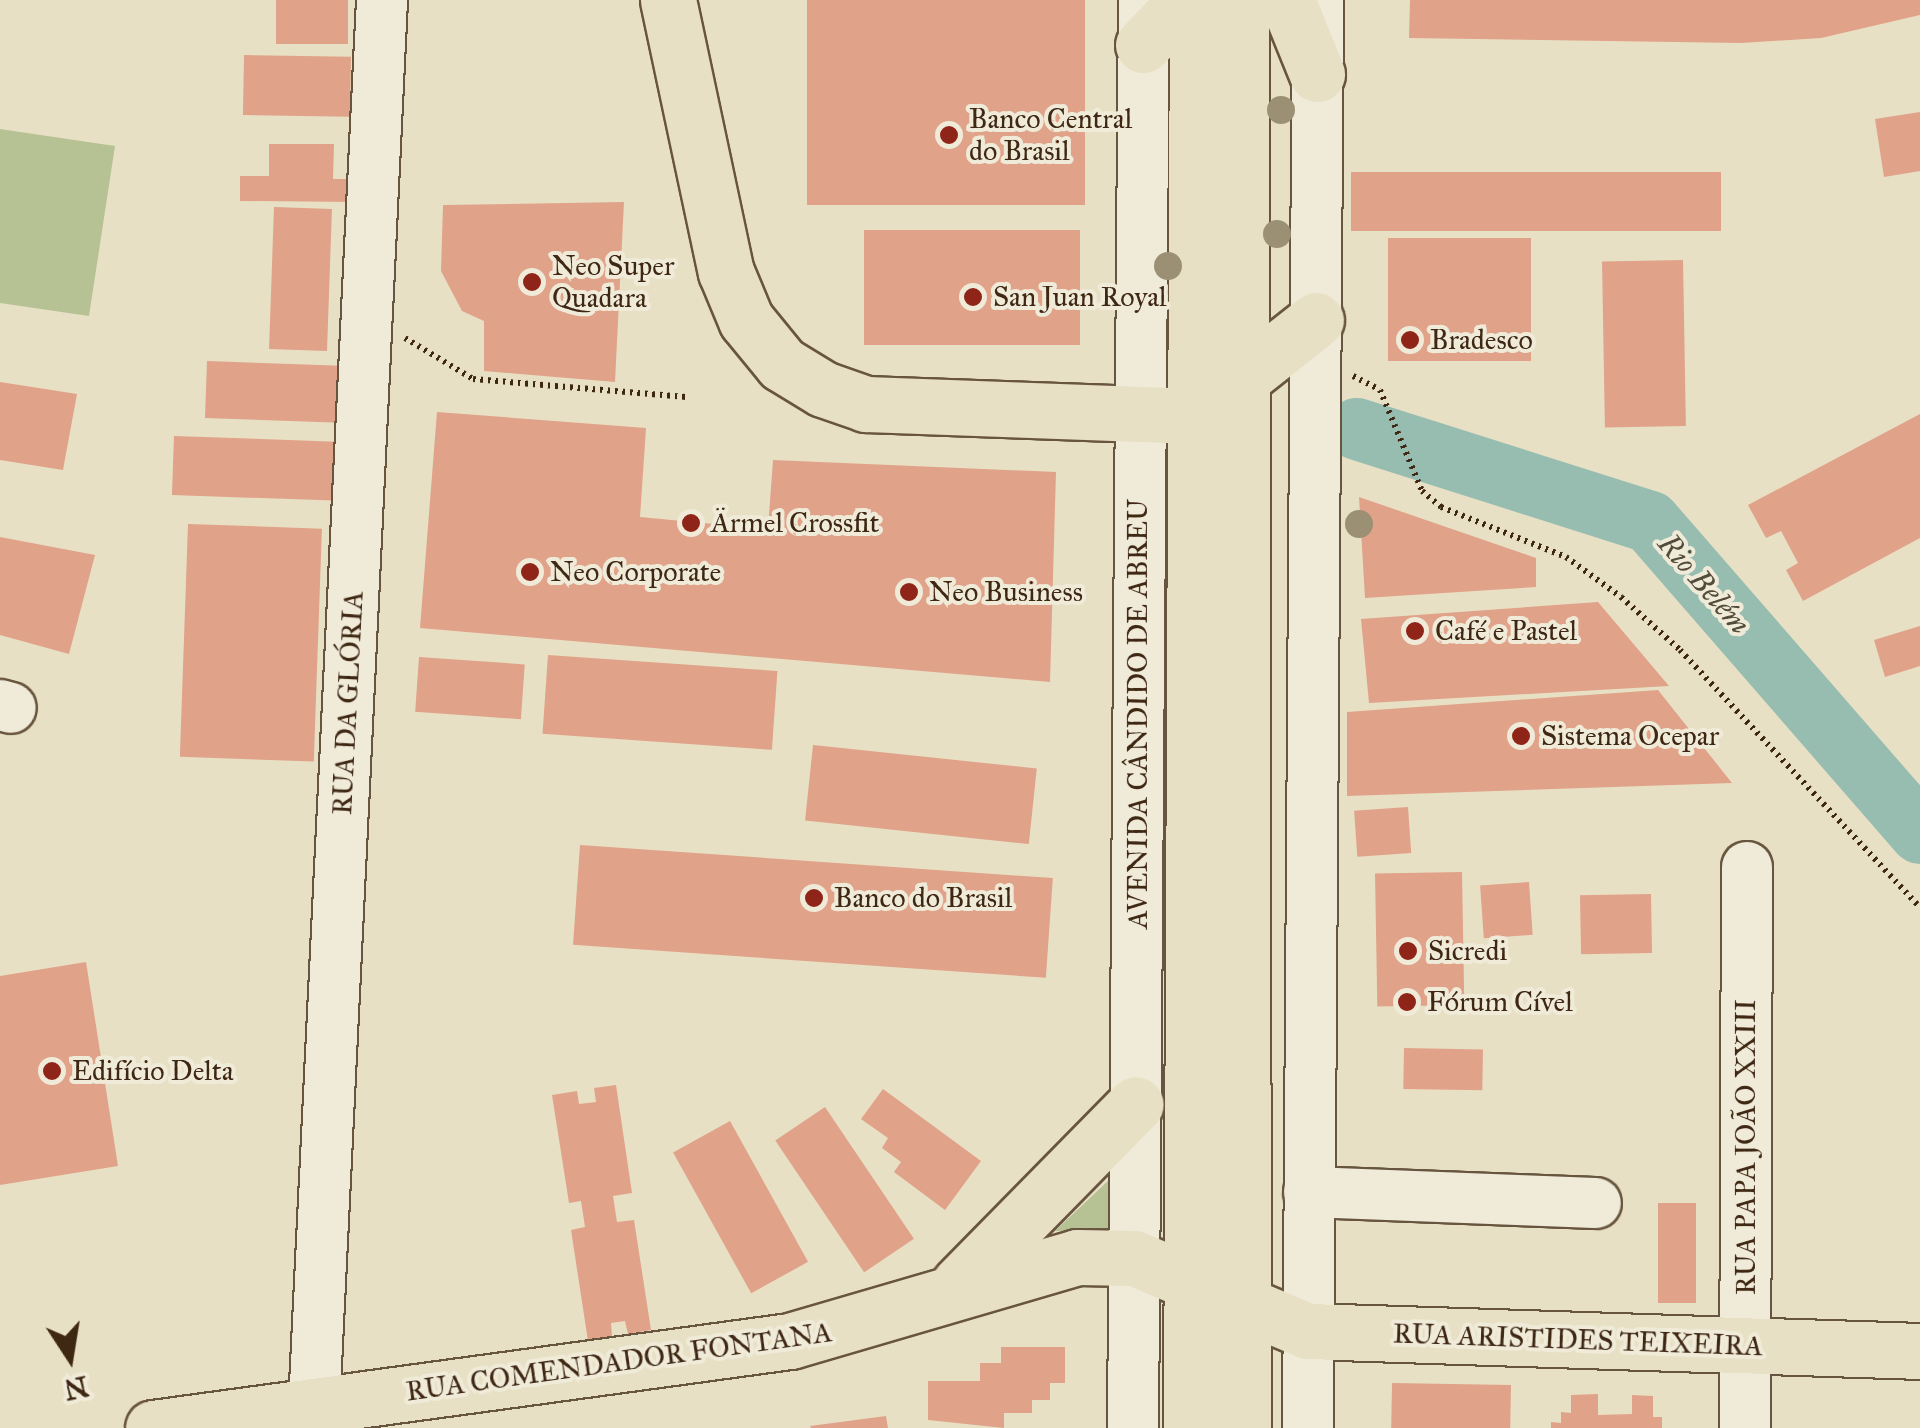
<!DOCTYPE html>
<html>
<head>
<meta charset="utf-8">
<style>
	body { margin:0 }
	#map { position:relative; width:1920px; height:1428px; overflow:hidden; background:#e8e0c4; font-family:"IM FELL Great Primer",serif }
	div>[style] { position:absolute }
	.green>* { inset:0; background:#b6c294 }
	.river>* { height:62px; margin:-31px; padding:0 31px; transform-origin:31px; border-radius:31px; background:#97bdb1 }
	.building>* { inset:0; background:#e0a289; transform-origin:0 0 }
	.path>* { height:6px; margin-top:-3px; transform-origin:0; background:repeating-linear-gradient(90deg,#3e2713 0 2.5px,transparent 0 7.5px) }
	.roads { filter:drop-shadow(2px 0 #68553f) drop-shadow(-2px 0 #68553f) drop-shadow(0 2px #68553f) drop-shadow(0 -2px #68553f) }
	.minor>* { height:50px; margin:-25px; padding:0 25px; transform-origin:25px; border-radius:25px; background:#f0ebd9 }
	.major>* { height:55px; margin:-27.5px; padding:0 27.5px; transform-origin:27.5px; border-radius:27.5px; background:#e8e0c4 }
	.trees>* { width:28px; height:28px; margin:-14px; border-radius:50%; background:#9b9074 }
	.dots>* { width:28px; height:28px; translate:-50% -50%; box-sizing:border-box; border:5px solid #f0ebd9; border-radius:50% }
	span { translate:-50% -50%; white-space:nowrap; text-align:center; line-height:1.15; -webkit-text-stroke:8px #f0ebd9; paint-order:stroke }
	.poi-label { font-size:28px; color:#3e2713 }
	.left { translate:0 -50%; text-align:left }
	.street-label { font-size:28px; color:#3e2713 }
	.water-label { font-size:30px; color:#544c3a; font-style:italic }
	.north { position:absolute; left:20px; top:1308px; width:100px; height:100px; -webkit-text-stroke:8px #f0ebd9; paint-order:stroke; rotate:168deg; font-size:28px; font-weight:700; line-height:40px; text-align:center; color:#3e2713 }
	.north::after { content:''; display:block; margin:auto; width:35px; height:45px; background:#3e2713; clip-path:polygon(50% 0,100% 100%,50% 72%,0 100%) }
</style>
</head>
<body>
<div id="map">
	<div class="green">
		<i style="clip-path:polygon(0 129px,115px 146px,89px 316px,0 303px)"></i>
		<i style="clip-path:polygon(1110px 1179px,1110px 1230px,1055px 1231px)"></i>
	</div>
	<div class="river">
		<i style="left:1357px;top:429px;width:307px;rotate:17.6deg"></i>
		<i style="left:1650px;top:522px;width:412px;rotate:49deg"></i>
	</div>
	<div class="building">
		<i style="left:276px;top:0;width:72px;height:44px"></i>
		<i style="left:807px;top:0;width:278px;height:205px"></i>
		<i style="clip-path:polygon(1410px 0,1920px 0,1920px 15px,1821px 38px,1741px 43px,1409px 38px)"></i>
		<i style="left:244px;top:55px;width:107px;height:60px;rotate:1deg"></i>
		<i style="clip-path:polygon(1920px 112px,1920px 171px,1884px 177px,1875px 119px)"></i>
		<i style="clip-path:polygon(269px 144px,334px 144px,333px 179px,354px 179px,354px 202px,240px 201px,240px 176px,269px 176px)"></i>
		<i style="left:1351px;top:172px;width:370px;height:59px"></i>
		<i style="clip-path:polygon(624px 202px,615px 382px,484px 371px,484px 321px,462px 311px,441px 271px,443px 205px)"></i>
		<i style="left:274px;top:207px;width:58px;height:142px;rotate:2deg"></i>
		<i style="left:1080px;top:230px;width:115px;height:216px;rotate:90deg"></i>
		<i style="left:1531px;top:238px;width:123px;height:143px;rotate:90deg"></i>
		<i style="left:1683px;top:260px;width:166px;height:81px;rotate:89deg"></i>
		<i style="left:207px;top:361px;width:142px;height:57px;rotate:2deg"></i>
		<i style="clip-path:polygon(0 382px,77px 394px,63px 470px,0 460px)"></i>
		<i style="clip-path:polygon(437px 412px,646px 428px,640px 517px,768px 529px,773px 460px,1056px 472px,1050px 682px,420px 628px)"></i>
		<i style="clip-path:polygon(1920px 414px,1920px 538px,1803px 601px,1786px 570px,1798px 563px,1781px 531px,1766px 538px,1748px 505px)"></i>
		<i style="left:174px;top:436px;width:169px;height:59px;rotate:2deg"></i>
		<i style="clip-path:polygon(1359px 497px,1536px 558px,1536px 587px,1365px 598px)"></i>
		<i style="left:188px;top:524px;width:134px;height:233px;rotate:2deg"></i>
		<i style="clip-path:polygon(0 537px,95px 555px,69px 654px,0 635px)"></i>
		<i style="clip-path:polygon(1598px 602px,1669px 686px,1369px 703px,1361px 619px)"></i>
		<i style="clip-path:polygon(1920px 626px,1920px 666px,1885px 677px,1874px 640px)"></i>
		<i style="left:548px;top:655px;width:230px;height:79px;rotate:4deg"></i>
		<i style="left:419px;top:657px;width:106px;height:55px;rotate:4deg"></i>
		<i style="clip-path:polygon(1658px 690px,1732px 783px,1347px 796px,1347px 712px)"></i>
		<i style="left:813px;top:745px;width:225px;height:76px;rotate:6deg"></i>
		<i style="left:1408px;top:807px;width:46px;height:54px;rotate:86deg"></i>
		<i style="left:580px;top:845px;width:474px;height:100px;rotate:4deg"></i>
		<i style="left:1462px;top:872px;width:133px;height:87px;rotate:89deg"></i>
		<i style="left:1529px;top:882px;width:53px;height:49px;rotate:86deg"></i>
		<i style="left:1651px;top:894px;width:59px;height:71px;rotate:89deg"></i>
		<i style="clip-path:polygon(86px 962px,118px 1166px,0 1185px,0 976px)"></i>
		<i style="left:1404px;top:1048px;width:79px;height:41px;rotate:1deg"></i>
		<i style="clip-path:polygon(616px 1085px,632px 1193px,613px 1196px,617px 1222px,634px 1220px,651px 1330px,628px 1334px,625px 1321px,611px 1323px,612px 1337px,588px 1341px,571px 1230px,585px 1227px,581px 1201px,569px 1203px,552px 1095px,577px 1091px,579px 1104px,596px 1102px,594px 1088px)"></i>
		<i style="clip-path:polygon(883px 1089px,981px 1161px,945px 1210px,894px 1172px,901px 1162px,882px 1148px,888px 1138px,861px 1119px)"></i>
		<i style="left:825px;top:1107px;width:159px;height:60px;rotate:56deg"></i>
		<i style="left:730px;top:1121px;width:161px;height:65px;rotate:61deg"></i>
		<i style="left:1658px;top:1203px;width:38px;height:100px"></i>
		<i style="clip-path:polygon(1001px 1347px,1065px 1347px,1065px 1383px,1050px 1383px,1050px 1400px,1032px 1400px,1032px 1413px,1004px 1413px,1004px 1428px,928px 1420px,928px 1381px,980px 1381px,980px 1363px,1001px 1363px)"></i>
		<i style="left:1392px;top:1383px;width:119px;height:45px;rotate:1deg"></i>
		<i style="clip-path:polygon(1598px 1394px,1598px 1415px,1632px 1414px,1632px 1395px,1653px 1396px,1653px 1417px,1662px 1417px,1662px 1428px,1551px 1428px,1551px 1422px,1561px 1423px,1561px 1412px,1571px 1413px,1571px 1395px)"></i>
		<i style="clip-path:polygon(886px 1416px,888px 1428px,811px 1428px,810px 1426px)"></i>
	</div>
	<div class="path">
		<i style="left:405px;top:338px;width:79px;rotate:31.1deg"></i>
		<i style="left:473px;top:379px;width:214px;rotate:4.8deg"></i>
		<i style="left:1353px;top:376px;width:30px;rotate:27deg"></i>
		<i style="left:1380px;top:390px;width:109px;rotate:67.4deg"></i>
		<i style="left:1422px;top:491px;width:25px;rotate:40deg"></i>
		<i style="left:1441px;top:507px;width:135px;rotate:21.8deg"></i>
		<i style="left:1566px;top:557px;width:68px;rotate:36deg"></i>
		<i style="left:1621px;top:597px;width:79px;rotate:41.9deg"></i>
		<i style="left:1680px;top:650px;width:352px;rotate:47deg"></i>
	</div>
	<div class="roads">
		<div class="minor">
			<i style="left:0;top:705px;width:11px;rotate:15deg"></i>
			<i style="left:1309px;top:1192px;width:287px;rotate:2.2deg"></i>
			<i style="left:314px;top:1406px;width:1408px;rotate:-87.23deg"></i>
			<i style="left:1133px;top:1428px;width:1428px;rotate:-89.56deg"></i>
			<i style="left:1308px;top:1428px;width:1428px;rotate:-89.6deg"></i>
			<i style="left:1745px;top:1428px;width:561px;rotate:-89.8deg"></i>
		</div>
		<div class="major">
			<i style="left:668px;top:0;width:278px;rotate:78deg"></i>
			<i style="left:726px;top:272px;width:52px;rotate:67.4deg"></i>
			<i style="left:746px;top:320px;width:57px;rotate:50.7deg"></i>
			<i style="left:782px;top:364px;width:48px;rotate:31.4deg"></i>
			<i style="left:823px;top:389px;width:46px;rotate:19.2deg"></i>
			<i style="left:866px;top:404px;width:330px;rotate:2.1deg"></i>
			<i style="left:1241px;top:0;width:1428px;rotate:89.92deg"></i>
			<i style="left:1287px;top:0;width:80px;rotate:67.9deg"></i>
			<i style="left:1143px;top:45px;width:62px;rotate:-46.3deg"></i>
			<i style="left:1221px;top:395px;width:121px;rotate:-38.3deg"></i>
			<i style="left:959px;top:1284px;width:252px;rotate:-45.5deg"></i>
			<i style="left:153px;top:1428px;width:643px;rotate:-7.78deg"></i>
			<i style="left:790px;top:1341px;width:299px;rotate:-16.3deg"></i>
			<i style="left:1077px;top:1257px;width:57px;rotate:1deg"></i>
			<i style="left:1134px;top:1258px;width:189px;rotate:22.8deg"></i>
			<i style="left:1308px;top:1331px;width:612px;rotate:1.87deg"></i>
			<i style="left:1191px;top:1428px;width:1428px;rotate:-89.76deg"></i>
		</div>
	</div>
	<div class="trees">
		<i style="left:1281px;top:110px"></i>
		<i style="left:1277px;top:234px"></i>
		<i style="left:1168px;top:266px"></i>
		<i style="left:1359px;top:524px"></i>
	</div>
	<div class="dots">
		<i style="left:949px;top:135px;background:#8f2418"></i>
		<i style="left:532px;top:282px;background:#8f2418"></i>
		<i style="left:973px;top:297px;background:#8f2418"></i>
		<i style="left:1410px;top:340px;background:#8f2418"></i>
		<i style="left:691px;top:523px;background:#8f2418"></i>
		<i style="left:530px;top:572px;background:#8f2418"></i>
		<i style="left:909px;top:592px;background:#8f2418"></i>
		<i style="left:1415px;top:631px;background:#8f2418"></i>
		<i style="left:1521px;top:736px;background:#8f2418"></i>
		<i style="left:814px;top:898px;background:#8f2418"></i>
		<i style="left:1408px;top:951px;background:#8f2418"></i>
		<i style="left:1407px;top:1002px;background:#8f2418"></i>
		<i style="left:52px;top:1071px;background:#8f2418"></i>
	</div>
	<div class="poi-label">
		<span class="left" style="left:969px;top:135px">Banco Central<br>do Brasil</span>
		<span class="left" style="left:552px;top:282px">Neo Super<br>Quadara</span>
		<span class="left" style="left:993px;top:297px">San Juan Royal</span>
		<span class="left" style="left:1430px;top:340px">Bradesco</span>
		<span class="left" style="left:711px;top:523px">Ärmel Crossfit</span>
		<span class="left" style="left:550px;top:572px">Neo Corporate</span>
		<span class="left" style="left:929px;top:592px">Neo Business</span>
		<span class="left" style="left:1435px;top:631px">Café e Pastel</span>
		<span class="left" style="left:1541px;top:736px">Sistema Ocepar</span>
		<span class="left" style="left:834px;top:898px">Banco do Brasil</span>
		<span class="left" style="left:1428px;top:951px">Sicredi</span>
		<span class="left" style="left:1427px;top:1002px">Fórum Cível</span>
		<span class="left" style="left:72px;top:1071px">Edifício Delta</span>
	</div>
	<div class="street-label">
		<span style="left:348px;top:703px;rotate:-87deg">RUA DA GLÓRIA</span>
		<span style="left:1138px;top:714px;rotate:-90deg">AVENIDA CÂNDIDO DE ABREU</span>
		<span style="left:1746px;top:1147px;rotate:-90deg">RUA PAPA JOÃO XXIII</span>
		<span style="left:1578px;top:1340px;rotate:2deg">RUA ARISTIDES TEIXEIRA</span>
		<span style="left:619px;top:1362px;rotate:-8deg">RUA COMENDADOR FONTANA</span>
	</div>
	<div class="water-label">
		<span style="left:1704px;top:584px;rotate:49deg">Rio Belém</span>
	</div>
	<div class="north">N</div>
</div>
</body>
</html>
